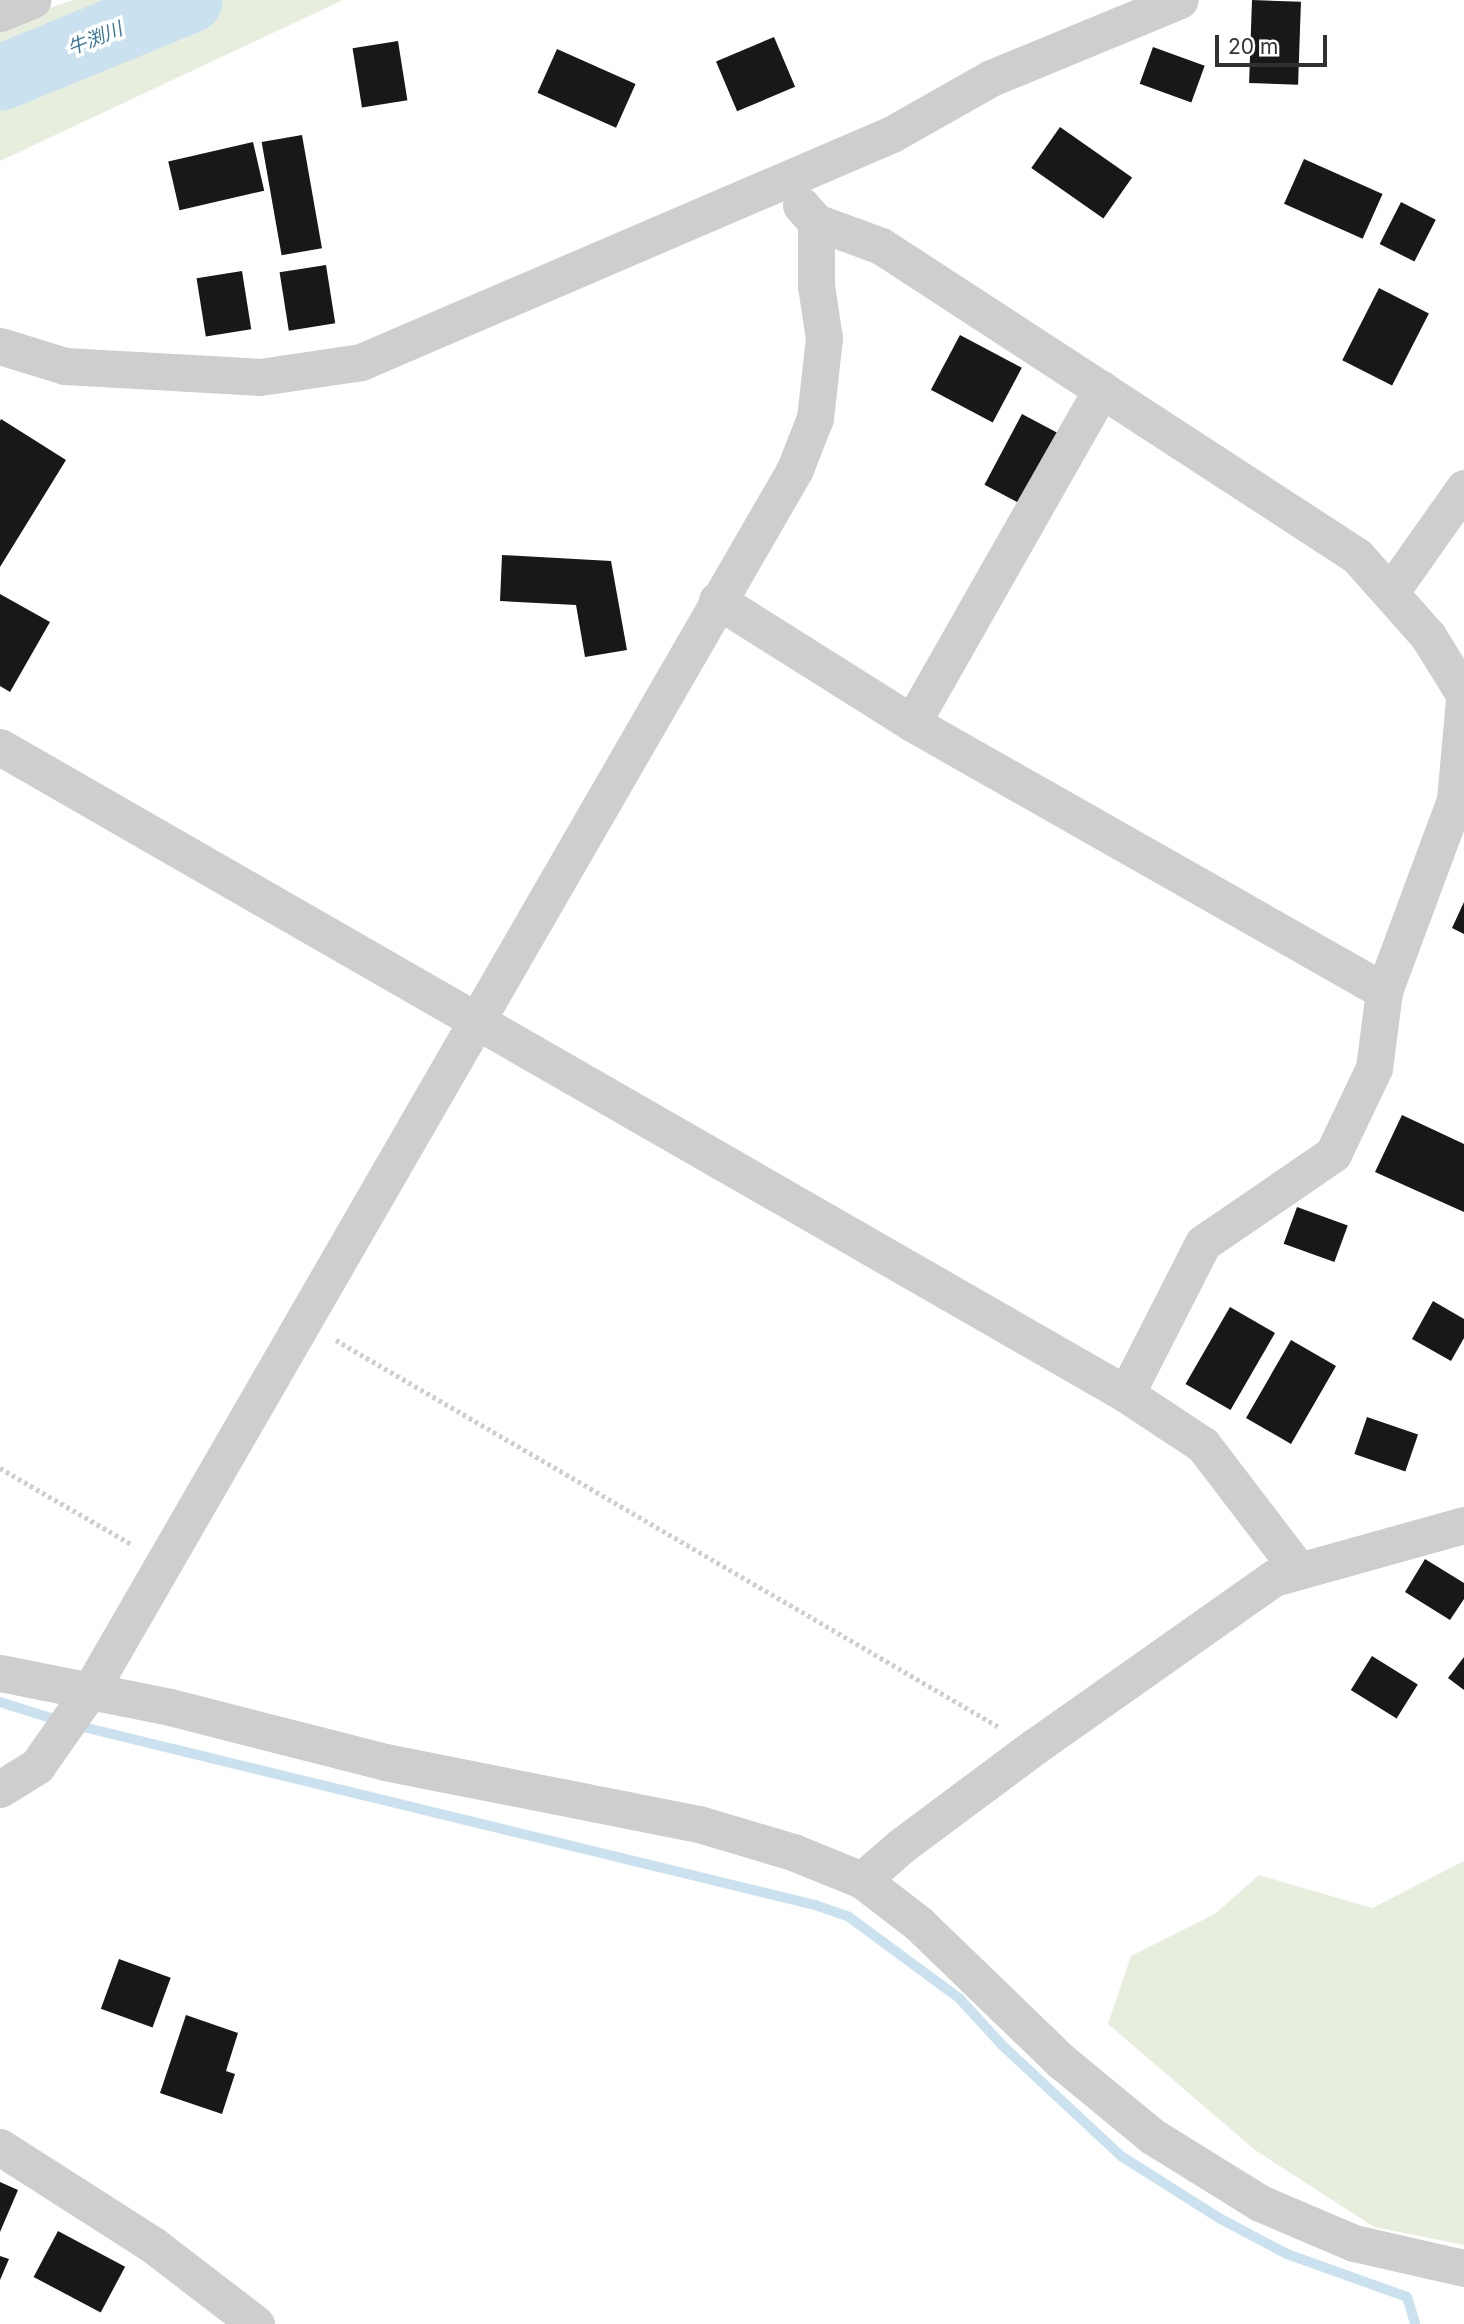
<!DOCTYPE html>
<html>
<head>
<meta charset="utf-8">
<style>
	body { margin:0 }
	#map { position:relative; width:1464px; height:2324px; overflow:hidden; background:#fff; font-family:Inter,"Noto Sans JP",sans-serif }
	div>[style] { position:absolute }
	.green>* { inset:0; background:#e7eede }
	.stream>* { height:10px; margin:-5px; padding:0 5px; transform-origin:5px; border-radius:5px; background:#cae2ef }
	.river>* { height:66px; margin:-33px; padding:0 33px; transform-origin:33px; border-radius:33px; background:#cae2ef }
	.building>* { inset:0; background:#181818; transform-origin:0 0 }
	.path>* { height:4.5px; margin-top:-2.25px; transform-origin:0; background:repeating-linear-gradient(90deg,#cecece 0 3.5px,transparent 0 7px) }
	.street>* { height:37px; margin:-18.5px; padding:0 18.5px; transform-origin:18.5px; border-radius:18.5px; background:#cecece }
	span { translate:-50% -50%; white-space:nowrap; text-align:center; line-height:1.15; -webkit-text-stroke:7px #fff; paint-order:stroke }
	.water-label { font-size:19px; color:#38779a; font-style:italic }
	.scale { position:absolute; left:1215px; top:35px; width:112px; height:32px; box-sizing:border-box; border:4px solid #313131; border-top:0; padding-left:9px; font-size:21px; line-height:24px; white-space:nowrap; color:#313131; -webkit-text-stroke:5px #fff; paint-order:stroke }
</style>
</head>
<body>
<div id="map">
	<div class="green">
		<i style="clip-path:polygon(73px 0,343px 0,0 161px,0 25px)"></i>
		<i style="clip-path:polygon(1464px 1861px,1464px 2245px,1374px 2227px,1255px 2150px,1108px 2024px,1131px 1956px,1215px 1914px,1259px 1875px,1372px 1908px)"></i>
	</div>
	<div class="stream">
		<i style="left:0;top:1702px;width:63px;rotate:17.6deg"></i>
		<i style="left:75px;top:1725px;width:762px;rotate:13.67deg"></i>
		<i style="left:815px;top:1905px;width:36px;rotate:19deg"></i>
		<i style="left:849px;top:1917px;width:137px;rotate:36.4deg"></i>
		<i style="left:959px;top:1998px;width:64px;rotate:47.5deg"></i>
		<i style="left:1002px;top:2045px;width:163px;rotate:43deg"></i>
		<i style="left:1121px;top:2156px;width:116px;rotate:32.3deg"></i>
		<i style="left:1219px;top:2218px;width:77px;rotate:27.9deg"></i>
		<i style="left:1287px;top:2254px;width:127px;rotate:19.7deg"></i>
		<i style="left:1407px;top:2297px;width:28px;rotate:73deg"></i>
	</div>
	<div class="river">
		<i style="left:0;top:78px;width:205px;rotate:-22.3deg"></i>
	</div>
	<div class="building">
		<i style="left:1252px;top:0;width:49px;height:83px;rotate:2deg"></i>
		<i style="left:774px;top:37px;width:54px;height:63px;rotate:67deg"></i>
		<i style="left:398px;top:41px;width:60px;height:46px;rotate:81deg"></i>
		<i style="left:1153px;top:47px;width:55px;height:39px;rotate:20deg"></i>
		<i style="left:557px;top:49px;width:86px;height:48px;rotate:24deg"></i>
		<i style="left:1060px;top:127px;width:88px;height:50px;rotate:35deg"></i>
		<i style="left:302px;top:135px;width:115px;height:41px;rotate:80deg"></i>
		<i style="left:253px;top:142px;width:50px;height:87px;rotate:77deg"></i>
		<i style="left:1304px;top:159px;width:86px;height:49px;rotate:24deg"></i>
		<i style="left:1401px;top:202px;width:39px;height:47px;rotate:27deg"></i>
		<i style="left:326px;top:265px;width:59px;height:47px;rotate:81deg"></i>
		<i style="left:242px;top:271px;width:59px;height:46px;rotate:81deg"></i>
		<i style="left:1379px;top:288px;width:56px;height:81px;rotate:27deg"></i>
		<i style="left:960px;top:335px;width:70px;height:62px;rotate:28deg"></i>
		<i style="left:1022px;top:414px;width:40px;height:80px;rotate:28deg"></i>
		<i style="clip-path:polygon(1px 419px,66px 460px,0 567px,0 421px)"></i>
		<i style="clip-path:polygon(502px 555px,611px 561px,627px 650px,585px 657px,576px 605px,500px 601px)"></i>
		<i style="clip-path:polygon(0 594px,50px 622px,10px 692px,0 686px)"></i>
		<i style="clip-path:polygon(1464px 902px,1464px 934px,1452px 928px)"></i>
		<i style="clip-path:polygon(1402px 1115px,1464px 1144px,1464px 1212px,1375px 1172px)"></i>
		<i style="left:1297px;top:1207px;width:54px;height:39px;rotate:20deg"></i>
		<i style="clip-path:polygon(1433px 1301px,1464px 1319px,1464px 1338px,1451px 1361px,1412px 1339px)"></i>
		<i style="left:1230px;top:1307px;width:52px;height:89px;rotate:30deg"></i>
		<i style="left:1291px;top:1340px;width:52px;height:90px;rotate:30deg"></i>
		<i style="left:1367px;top:1417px;width:54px;height:39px;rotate:19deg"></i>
		<i style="clip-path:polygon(1425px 1559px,1464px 1583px,1464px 1599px,1450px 1620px,1405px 1592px)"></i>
		<i style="left:1372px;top:1656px;width:54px;height:40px;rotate:32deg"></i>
		<i style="clip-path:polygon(1464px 1657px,1464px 1690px,1448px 1678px)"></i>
		<i style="left:119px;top:1959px;width:55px;height:53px;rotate:20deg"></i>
		<i style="clip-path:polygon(186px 2015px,238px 2033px,226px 2071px,235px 2074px,222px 2114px,160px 2093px)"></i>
		<i style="clip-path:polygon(0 2182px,18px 2190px,0 2232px)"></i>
		<i style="left:58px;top:2231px;width:76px;height:52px;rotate:28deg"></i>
		<i style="clip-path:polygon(0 2256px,9px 2259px,0 2280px)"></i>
	</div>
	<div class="path">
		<i style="left:336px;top:1340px;width:768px;rotate:30.27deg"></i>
		<i style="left:0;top:1468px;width:154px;rotate:30.1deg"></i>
	</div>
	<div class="street">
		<i style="left:0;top:13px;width:35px;rotate:-22deg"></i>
		<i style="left:801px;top:205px;width:23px;rotate:49deg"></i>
		<i style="left:816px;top:222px;width:69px;rotate:20.3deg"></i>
		<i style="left:881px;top:246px;width:568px;rotate:33.07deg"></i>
		<i style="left:1357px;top:556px;width:107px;rotate:48.4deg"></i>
		<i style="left:1428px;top:636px;width:68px;rotate:58.2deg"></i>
		<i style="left:0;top:346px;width:68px;rotate:17.1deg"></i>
		<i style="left:65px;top:366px;width:195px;rotate:3.2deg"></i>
		<i style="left:260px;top:377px;width:102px;rotate:-8.4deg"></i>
		<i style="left:361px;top:362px;width:578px;rotate:-23.24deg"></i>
		<i style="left:892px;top:134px;width:114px;rotate:-29.5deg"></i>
		<i style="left:991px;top:78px;width:204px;rotate:-22.4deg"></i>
		<i style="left:1392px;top:590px;width:125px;rotate:-54.8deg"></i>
		<i style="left:717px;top:600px;width:231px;rotate:32.2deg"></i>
		<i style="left:912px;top:723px;width:543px;rotate:29.59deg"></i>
		<i style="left:912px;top:723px;width:384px;rotate:-60.4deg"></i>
		<i style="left:0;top:747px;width:1299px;rotate:29.88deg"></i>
		<i style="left:1126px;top:1394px;width:92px;rotate:33.5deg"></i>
		<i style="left:1203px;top:1445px;width:155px;rotate:52.6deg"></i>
		<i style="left:1126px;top:1394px;width:169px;rotate:-63deg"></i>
		<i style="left:1203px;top:1243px;width:158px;rotate:-34.4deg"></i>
		<i style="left:1333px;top:1154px;width:95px;rotate:-64.5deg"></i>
		<i style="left:1374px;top:1068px;width:78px;rotate:-82.6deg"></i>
		<i style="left:1384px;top:991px;width:204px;rotate:-69.6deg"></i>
		<i style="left:1455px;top:800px;width:101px;rotate:-84.9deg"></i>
		<i style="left:0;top:1673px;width:173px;rotate:11.3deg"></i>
		<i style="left:170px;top:1707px;width:222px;rotate:14.3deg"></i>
		<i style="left:385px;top:1762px;width:320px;rotate:11.2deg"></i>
		<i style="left:699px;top:1824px;width:98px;rotate:16.6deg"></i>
		<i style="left:793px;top:1852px;width:74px;rotate:22.1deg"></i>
		<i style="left:862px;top:1880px;width:71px;rotate:37.5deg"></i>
		<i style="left:918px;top:1923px;width:199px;rotate:44deg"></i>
		<i style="left:1061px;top:2061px;width:118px;rotate:39.5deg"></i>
		<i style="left:1152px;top:2136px;width:127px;rotate:31.8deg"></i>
		<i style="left:1260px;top:2203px;width:102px;rotate:23.1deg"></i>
		<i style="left:1354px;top:2243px;width:113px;rotate:12.8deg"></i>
		<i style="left:0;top:1789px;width:44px;rotate:-31.9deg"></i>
		<i style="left:37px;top:1766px;width:94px;rotate:-55deg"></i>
		<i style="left:91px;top:1689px;width:1409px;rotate:-60.01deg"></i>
		<i style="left:795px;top:469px;width:55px;rotate:-68.6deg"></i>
		<i style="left:815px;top:418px;width:81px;rotate:-83.6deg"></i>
		<i style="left:824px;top:338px;width:53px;rotate:-98.7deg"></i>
		<i style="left:816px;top:286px;width:64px;rotate:-90deg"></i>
		<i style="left:862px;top:1880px;width:52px;rotate:-41.1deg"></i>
		<i style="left:901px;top:1846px;width:166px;rotate:-36.7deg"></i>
		<i style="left:1034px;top:1747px;width:294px;rotate:-35.2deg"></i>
		<i style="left:1274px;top:1578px;width:197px;rotate:-15.6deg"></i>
		<i style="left:0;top:2147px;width:182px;rotate:32.6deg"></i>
		<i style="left:153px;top:2245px;width:130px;rotate:37.5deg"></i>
	</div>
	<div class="water-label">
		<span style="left:95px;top:39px;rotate:-22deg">牛渕川</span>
	</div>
	<div class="scale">20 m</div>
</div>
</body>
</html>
